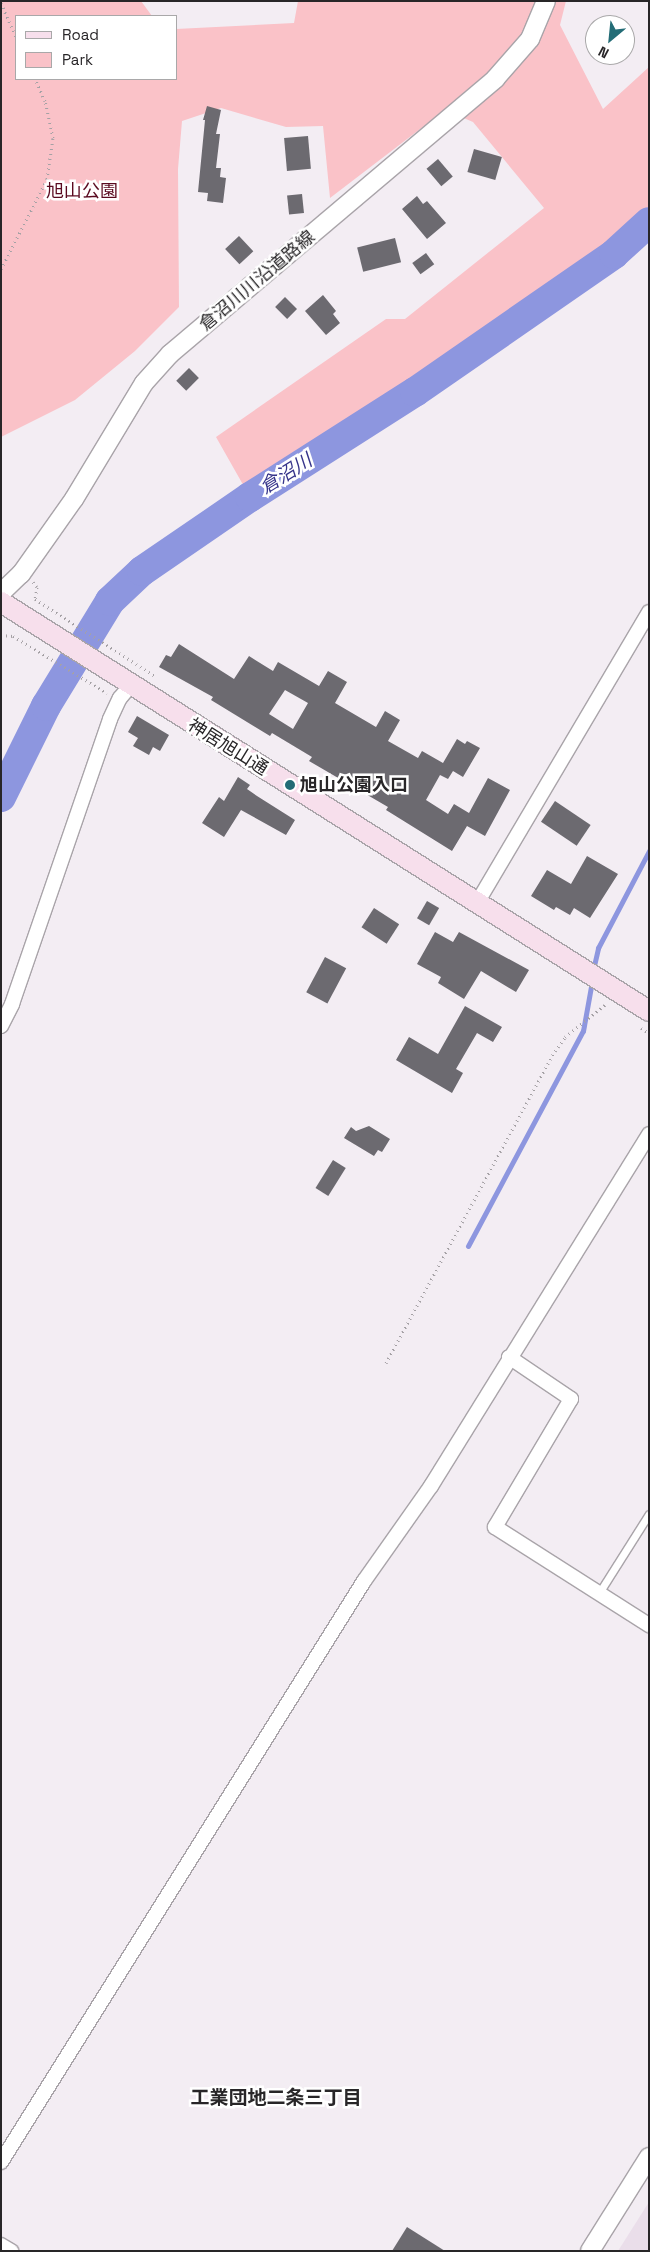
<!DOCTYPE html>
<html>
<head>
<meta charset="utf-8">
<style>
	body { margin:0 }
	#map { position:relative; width:650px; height:2252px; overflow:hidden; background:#f3edf3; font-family:"Space Grotesk","Noto Sans JP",sans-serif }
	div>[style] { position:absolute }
	.built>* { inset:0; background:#eadeea }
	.green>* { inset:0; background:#fac2c8 }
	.stream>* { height:5px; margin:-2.5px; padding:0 2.5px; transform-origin:2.5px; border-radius:2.5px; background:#8d96df }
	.river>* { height:30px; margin:-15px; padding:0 15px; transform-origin:15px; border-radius:15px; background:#8d96df }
	.building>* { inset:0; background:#6c6a70; transform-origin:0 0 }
	.path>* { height:3px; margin-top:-1.5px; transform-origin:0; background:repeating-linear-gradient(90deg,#a5a1a5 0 1px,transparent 0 5px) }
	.roads { filter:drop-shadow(1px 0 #a9a4a9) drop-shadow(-1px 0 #a9a4a9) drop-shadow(0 1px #a9a4a9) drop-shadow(0 -1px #a9a4a9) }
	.service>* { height:7px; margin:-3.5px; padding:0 3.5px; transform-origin:3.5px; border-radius:3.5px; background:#fff }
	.minor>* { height:14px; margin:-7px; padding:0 7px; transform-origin:7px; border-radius:7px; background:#fff }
	.tertiary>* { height:18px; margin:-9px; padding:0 9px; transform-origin:9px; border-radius:9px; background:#fff }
	.secondary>* { height:20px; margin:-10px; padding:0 10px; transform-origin:10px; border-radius:10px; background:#f7dfec }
	.dots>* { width:14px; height:14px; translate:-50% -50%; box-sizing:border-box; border:2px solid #fff; border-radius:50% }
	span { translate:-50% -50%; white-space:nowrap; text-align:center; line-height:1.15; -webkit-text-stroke:5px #fff; paint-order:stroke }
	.park-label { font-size:18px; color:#5a0a20 }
	.street-label { font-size:18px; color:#282628 }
	.poi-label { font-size:18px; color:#282628; font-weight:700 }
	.left { translate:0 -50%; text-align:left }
	.water-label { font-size:19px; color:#36348a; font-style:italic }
	.neighbourhood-label { font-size:19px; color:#282628; font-weight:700 }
	.frame { position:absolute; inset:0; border:2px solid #282628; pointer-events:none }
	.legend { position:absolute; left:15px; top:15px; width:162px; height:65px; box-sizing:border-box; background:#fff; border:1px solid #a9a8a9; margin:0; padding:6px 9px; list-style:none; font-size:15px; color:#282628 }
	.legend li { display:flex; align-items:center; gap:10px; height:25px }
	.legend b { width:25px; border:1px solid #a9a8a9 }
	.north { position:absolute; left:585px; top:15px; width:50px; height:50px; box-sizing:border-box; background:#fff; border:1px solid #a9a8a9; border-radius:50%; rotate:208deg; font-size:14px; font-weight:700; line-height:20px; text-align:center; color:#282628 }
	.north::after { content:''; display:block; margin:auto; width:18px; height:22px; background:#236c76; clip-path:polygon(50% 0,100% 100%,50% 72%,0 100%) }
</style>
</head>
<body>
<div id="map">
	<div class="built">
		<i style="clip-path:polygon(649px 2202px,649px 2251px,618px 2251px)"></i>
	</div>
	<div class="green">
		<i style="clip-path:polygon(1px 1px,141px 1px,152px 16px,16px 16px,16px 79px,176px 79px,176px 29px,294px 23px,298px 1px,566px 1px,560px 25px,603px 109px,649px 67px,649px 222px,614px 254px,415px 392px,250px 497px,216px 437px,386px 319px,405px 319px,544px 208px,473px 122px,445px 110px,330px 198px,323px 126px,286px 127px,221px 108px,182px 121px,178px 169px,179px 307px,135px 351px,75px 400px,1px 437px)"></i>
	</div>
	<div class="stream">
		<i style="left:593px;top:970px;width:23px;rotate:-77deg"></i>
		<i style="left:598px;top:948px;width:110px;rotate:-62.3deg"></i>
		<i style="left:468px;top:1246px;width:244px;rotate:-61.9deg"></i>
		<i style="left:583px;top:1031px;width:51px;rotate:-79.8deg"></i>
	</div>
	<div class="river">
		<i style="left:1px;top:797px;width:102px;rotate:-63.7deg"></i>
		<i style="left:46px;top:706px;width:123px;rotate:-58.6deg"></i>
		<i style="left:110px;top:601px;width:44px;rotate:-43.2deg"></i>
		<i style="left:142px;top:571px;width:131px;rotate:-34.4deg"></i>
		<i style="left:250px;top:497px;width:196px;rotate:-32.5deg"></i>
		<i style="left:415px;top:392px;width:242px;rotate:-34.7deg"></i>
		<i style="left:614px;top:254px;width:47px;rotate:-42.4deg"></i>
	</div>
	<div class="building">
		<i style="clip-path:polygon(207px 106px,221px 110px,216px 134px,220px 134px,216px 168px,221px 168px,220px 177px,226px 178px,223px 203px,207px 201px,208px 193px,198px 192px,205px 120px,203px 120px)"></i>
		<i style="left:308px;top:136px;width:33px;height:24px;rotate:85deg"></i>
		<i style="left:474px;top:149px;width:29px;height:24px;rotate:16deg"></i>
		<i style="left:438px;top:159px;width:23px;height:15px;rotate:50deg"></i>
		<i style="left:302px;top:194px;width:19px;height:15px;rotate:84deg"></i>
		<i style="clip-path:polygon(417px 196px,423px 204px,427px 201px,446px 223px,427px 239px,402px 209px)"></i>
		<i style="left:239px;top:236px;width:21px;height:19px;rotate:47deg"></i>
		<i style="left:395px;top:238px;width:25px;height:39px;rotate:76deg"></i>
		<i style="left:426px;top:253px;width:14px;height:17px;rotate:54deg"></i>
		<i style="clip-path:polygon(323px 295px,336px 311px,333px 314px,340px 323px,326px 335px,305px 311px)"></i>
		<i style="left:285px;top:297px;width:17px;height:14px;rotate:45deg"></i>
		<i style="left:189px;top:368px;width:14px;height:18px;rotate:45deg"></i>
		<i style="clip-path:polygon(evenodd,179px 644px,234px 679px,249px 656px,273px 671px,278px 662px,319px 686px,328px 671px,347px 682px,335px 703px,376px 727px,385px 711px,400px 720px,388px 741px,418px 758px,422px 751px,443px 763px,457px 739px,465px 744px,467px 741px,480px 748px,463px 777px,453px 771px,448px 779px,440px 775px,426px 800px,448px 814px,454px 804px,469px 813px,488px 778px,510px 790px,485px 836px,467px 826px,452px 851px,386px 810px,388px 807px,309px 761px,312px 757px,272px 733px,270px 736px,211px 700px,213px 697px,159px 667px,166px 655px,171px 657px,179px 644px,285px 690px,308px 703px,293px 729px,269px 714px,285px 690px)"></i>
		<i style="clip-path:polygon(137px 716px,169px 735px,160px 751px,153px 747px,149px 755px,133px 746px,138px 738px,128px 732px)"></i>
		<i style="clip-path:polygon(238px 777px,250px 785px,247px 789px,257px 796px,295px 820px,286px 835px,241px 810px,224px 837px,202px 823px,219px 797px,224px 801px)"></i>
		<i style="left:555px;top:801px;width:43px;height:25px;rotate:34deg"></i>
		<i style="clip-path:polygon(587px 856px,618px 874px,590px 918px,574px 908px,570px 915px,556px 907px,554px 910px,531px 896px,547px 870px,571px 884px)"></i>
		<i style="left:427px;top:901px;width:14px;height:20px;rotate:30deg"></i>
		<i style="left:374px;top:908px;width:30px;height:23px;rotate:33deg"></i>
		<i style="clip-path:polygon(435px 932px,453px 942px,459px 932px,529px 970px,516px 992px,481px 971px,464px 999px,438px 983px,441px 977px,417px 964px)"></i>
		<i style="left:325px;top:957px;width:24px;height:40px;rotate:28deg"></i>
		<i style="clip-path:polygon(465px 1006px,502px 1027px,493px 1042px,477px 1033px,456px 1069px,463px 1073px,452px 1093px,396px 1060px,409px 1037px,438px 1054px)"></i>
		<i style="clip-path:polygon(369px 1126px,390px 1139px,382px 1152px,378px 1150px,374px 1156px,344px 1138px,351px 1127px,356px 1131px)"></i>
		<i style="left:333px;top:1160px;width:15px;height:33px;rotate:32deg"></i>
		<i style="clip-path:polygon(407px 2227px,445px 2251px,392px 2251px)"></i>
	</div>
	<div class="path">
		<i style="left:1px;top:3px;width:37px;rotate:66deg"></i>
		<i style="left:1px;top:269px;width:101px;rotate:-62.9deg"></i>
		<i style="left:47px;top:179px;width:41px;rotate:-81.7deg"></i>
		<i style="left:53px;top:138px;width:38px;rotate:-102deg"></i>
		<i style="left:45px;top:101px;width:24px;rotate:-114deg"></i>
		<i style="left:33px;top:582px;width:6px;rotate:51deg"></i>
		<i style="left:37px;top:587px;width:12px;rotate:99deg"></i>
		<i style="left:35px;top:599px;width:143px;rotate:32.7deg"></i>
		<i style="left:1px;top:635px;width:12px;rotate:5deg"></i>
		<i style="left:13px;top:636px;width:110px;rotate:31.2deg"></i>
		<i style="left:641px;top:1028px;width:9px;rotate:32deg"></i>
		<i style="left:386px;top:1363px;width:355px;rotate:-61.6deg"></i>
		<i style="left:555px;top:1051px;width:17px;rotate:-54deg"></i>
		<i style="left:565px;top:1037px;width:53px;rotate:-38.8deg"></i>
	</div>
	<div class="roads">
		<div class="service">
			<i style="left:599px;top:1593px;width:93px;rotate:-57.7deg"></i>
		</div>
		<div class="minor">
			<i style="left:477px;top:903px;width:338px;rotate:-59.4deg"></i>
			<i style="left:1px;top:1026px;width:25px;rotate:-63deg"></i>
			<i style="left:12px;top:1004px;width:301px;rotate:-71deg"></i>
			<i style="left:110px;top:719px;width:23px;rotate:-65deg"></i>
			<i style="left:120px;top:698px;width:17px;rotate:-50deg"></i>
			<i style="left:509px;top:1357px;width:75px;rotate:34.1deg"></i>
			<i style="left:571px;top:1399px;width:149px;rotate:120.7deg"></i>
			<i style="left:495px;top:1527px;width:183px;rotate:32.5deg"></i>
			<i style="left:1px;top:2162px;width:685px;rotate:-58deg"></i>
			<i style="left:364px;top:1581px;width:116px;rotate:-54.8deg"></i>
			<i style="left:431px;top:1486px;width:414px;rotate:-58.2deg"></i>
			<i style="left:1px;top:2245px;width:12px;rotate:31deg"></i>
		</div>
		<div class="tertiary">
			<i style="left:1px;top:593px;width:28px;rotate:-44deg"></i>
			<i style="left:21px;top:574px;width:92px;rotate:-54.8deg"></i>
			<i style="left:74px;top:499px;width:135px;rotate:-58.9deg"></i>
			<i style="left:144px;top:383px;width:39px;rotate:-48deg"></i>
			<i style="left:170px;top:354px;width:426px;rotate:-40.2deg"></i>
			<i style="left:495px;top:79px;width:53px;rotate:-48.8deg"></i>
			<i style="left:530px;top:39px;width:41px;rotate:-67.2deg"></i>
			<i style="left:590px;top:2251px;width:111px;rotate:-57.9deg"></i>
		</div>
		<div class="secondary">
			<i style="left:1px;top:602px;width:766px;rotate:32.26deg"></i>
		</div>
	</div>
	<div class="dots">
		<i style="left:290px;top:785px;background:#236c76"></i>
	</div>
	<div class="park-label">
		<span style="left:82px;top:191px">旭山公園</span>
	</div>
	<div class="street-label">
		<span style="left:257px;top:281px;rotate:-40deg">倉沼川川沿道路線</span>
		<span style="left:228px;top:747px;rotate:32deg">神居旭山通</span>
	</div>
	<div class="poi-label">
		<span class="left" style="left:300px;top:785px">旭山公園入口</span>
	</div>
	<div class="water-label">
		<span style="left:286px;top:474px;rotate:-32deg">倉沼川</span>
	</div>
	<div class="neighbourhood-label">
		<span style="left:276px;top:2098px">工業団地二条三丁目</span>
	</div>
	<div class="frame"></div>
	<ul class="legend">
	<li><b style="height:6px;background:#f7dfec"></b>Road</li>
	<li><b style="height:14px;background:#fac2c8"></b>Park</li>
	</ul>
	<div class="north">N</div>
</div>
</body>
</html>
